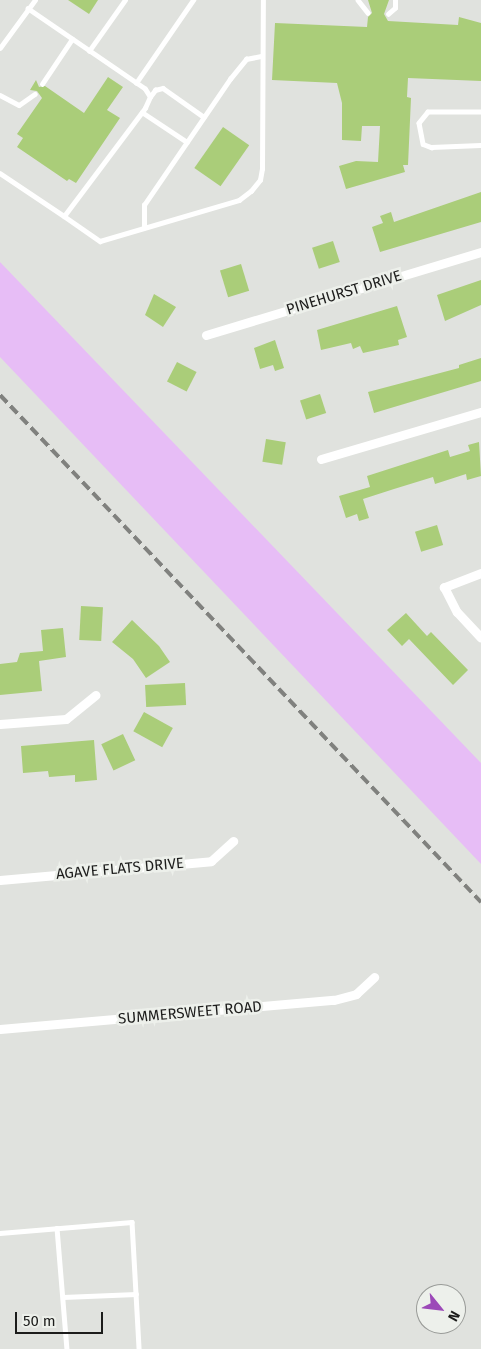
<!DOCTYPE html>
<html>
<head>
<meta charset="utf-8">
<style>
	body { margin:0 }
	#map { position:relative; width:481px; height:1349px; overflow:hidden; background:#e0e2de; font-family:"Fira Sans",sans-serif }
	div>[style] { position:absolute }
	.green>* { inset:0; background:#e7bdf6 }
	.building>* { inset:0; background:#aacd79; transform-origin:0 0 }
	.service>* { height:4.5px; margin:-2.25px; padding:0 2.25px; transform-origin:2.25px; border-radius:2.25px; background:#fff }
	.minor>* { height:9px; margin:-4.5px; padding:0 4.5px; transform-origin:4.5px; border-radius:4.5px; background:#fff }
	.rail>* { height:4px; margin-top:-2px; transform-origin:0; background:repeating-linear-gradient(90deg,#80817e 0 10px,transparent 0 15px) }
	span { translate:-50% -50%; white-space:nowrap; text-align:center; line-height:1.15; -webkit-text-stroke:5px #edf0eb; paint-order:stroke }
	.street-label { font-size:15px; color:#1c1c1b }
	.north { position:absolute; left:416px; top:1284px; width:50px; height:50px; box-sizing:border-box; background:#edf0eb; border:1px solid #999b98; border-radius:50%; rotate:119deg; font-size:14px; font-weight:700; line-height:20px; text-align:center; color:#1c1c1b }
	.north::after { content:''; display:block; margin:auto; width:18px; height:22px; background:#9c49b8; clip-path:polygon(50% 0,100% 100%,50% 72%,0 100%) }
	.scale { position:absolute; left:15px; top:1312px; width:88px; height:22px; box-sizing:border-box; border:2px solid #1c1c1b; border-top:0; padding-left:6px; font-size:15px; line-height:18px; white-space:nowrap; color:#1c1c1b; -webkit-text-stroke:4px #edf0eb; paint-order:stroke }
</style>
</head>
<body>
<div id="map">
	<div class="green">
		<i style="clip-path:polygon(0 262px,481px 763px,481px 864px,0 357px)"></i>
	</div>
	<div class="building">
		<i style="clip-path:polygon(68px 0,98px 0,89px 14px)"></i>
		<i style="clip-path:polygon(368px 0,389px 0,384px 14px,388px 21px,458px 25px,459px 17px,481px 23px,481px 81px,408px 78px,407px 97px,411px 98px,408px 165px,403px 165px,405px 172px,346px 189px,339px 166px,356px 161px,378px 162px,380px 126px,362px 126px,361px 141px,342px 140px,342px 103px,337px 83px,272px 80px,275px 23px,367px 27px,368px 17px,372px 13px)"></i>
		<i style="clip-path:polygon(108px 77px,123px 87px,107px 110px,120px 118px,76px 183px,69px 179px,67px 181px,17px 147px,23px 138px,17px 134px,42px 98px,37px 91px,30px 90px,36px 80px,39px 87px,45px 86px,84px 113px)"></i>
		<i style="left:223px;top:127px;width:32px;height:50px;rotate:35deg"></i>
		<i style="clip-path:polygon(481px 192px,481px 222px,380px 252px,372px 227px,383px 223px,380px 216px,391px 212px,394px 222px)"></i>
		<i style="left:333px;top:241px;width:22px;height:22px;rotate:72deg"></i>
		<i style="left:241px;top:264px;width:28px;height:22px;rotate:73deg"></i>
		<i style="clip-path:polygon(481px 280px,481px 305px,445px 321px,437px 295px)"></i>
		<i style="clip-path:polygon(154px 294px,176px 307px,163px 327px,145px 315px)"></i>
		<i style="clip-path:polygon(397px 306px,407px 337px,398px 340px,399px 345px,363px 353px,360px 346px,353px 349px,351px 343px,321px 350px,317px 330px)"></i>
		<i style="clip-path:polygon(275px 340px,284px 368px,275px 371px,273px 365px,260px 369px,254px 348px)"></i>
		<i style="clip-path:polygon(481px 358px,481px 381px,374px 413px,368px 392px,459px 368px,459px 365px)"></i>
		<i style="left:177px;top:362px;width:22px;height:22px;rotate:27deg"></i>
		<i style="left:320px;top:394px;width:20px;height:21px;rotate:72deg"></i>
		<i style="left:266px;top:439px;width:20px;height:23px;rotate:9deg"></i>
		<i style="clip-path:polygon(479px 442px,481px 476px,467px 480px,466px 474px,435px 484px,433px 477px,394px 489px,363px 499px,369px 518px,359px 521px,357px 514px,346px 518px,339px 496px,370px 487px,367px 476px,448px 450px,450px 457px,470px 451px,468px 445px)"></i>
		<i style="left:437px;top:525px;width:21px;height:23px;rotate:73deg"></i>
		<i style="left:81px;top:606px;width:22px;height:34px;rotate:3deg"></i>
		<i style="clip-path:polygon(406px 613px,427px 636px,431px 632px,468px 670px,453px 685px,409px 639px,402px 646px,387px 630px)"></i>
		<i style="clip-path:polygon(132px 620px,159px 646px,170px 662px,146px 678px,133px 659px,112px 642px)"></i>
		<i style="clip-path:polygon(63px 628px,66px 657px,39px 661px,42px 691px,0 695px,0 664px,17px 662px,20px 653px,43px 651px,41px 630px)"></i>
		<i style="left:185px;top:683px;width:22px;height:40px;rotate:87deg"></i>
		<i style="left:144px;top:712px;width:33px;height:22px;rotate:29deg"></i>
		<i style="left:123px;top:734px;width:29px;height:24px;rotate:65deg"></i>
		<i style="clip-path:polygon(94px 740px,97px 780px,75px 782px,75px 775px,49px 777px,48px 771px,23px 773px,21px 746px)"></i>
	</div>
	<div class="service">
		<i style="left:358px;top:0;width:16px;rotate:52deg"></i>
		<i style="left:388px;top:14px;width:9px;rotate:-41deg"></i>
		<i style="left:395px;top:8px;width:8px;rotate:-90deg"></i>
		<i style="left:0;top:48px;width:59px;rotate:-53.9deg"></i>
		<i style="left:89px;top:51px;width:62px;rotate:-54.8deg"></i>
		<i style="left:136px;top:83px;width:101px;rotate:-55.5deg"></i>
		<i style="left:42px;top:84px;width:54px;rotate:-56.3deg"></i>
		<i style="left:0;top:95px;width:21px;rotate:28deg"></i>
		<i style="left:19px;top:105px;width:19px;rotate:-35deg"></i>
		<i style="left:150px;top:97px;width:9px;rotate:-54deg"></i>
		<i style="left:155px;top:90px;width:8px;rotate:-14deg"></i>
		<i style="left:163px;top:88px;width:50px;rotate:35.3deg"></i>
		<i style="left:142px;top:112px;width:54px;rotate:33.7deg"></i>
		<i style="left:481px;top:112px;width:53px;rotate:180deg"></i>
		<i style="left:428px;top:112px;width:14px;rotate:129deg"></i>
		<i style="left:419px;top:123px;width:21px;rotate:79deg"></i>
		<i style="left:423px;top:144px;width:9px;rotate:21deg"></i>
		<i style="left:431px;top:147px;width:50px;rotate:-2.3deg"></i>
		<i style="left:0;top:173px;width:77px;rotate:33.9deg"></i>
		<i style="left:64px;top:216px;width:135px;rotate:-53.1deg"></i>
		<i style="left:145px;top:108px;width:12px;rotate:-66deg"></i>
		<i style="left:150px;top:97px;width:9px;rotate:-122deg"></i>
		<i style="left:145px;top:89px;width:142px;rotate:-145.6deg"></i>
		<i style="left:64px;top:216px;width:44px;rotate:34.8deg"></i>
		<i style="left:100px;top:241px;width:145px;rotate:-16.4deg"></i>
		<i style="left:239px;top:200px;width:15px;rotate:-37deg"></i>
		<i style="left:251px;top:191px;width:14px;rotate:-51deg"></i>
		<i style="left:260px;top:180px;width:11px;rotate:-80deg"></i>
		<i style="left:262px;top:169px;width:169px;rotate:-89.7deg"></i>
		<i style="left:144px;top:228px;width:23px;rotate:-90deg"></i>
		<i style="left:144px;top:205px;width:153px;rotate:-55.7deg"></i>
		<i style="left:230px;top:79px;width:26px;rotate:-51deg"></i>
		<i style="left:246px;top:59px;width:15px;rotate:-11deg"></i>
		<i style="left:57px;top:1228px;width:121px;rotate:85.3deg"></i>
		<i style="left:0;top:1233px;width:132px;rotate:-4.8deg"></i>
		<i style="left:132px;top:1222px;width:127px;rotate:86.8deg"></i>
		<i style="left:63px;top:1297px;width:73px;rotate:-2.4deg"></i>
	</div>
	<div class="minor">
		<i style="left:206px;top:335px;width:287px;rotate:-16.8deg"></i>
		<i style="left:321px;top:459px;width:167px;rotate:-16.4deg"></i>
		<i style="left:481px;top:573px;width:40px;rotate:159deg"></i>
		<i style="left:444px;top:587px;width:28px;rotate:63deg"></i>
		<i style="left:457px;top:612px;width:35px;rotate:47deg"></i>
		<i style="left:0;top:724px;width:66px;rotate:-4.3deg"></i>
		<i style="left:66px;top:719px;width:38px;rotate:-39deg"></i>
		<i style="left:0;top:880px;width:212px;rotate:-5.1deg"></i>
		<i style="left:211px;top:861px;width:30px;rotate:-42deg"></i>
		<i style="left:0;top:1029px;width:335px;rotate:-5deg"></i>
		<i style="left:334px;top:1000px;width:23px;rotate:-15deg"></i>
		<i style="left:356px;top:994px;width:25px;rotate:-43deg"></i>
	</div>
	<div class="rail">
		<i style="left:0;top:395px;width:699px;rotate:46.51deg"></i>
	</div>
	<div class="street-label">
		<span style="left:344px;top:293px;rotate:-17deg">PINEHURST DRIVE</span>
		<span style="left:120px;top:869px;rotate:-5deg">AGAVE FLATS DRIVE</span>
		<span style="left:190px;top:1013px;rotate:-5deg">SUMMERSWEET ROAD</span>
	</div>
	<div class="north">N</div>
	<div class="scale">50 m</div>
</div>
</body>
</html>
